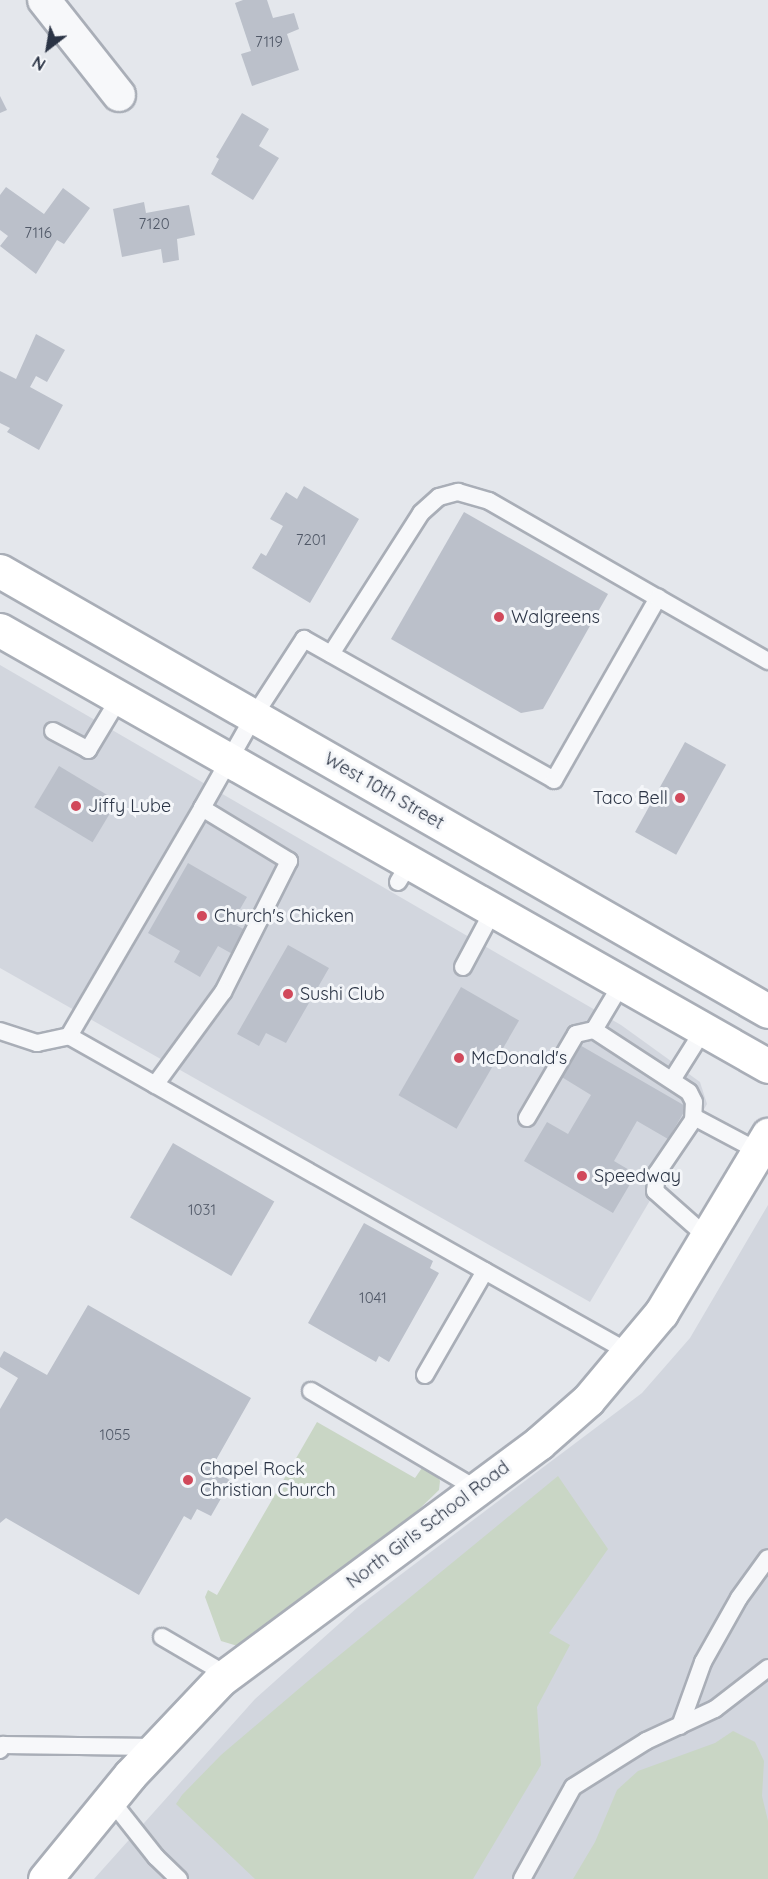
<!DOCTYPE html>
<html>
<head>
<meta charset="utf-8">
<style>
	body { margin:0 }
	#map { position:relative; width:768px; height:1879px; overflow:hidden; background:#e4e7ec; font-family:Quicksand,sans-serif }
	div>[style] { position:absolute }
	.built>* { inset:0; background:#d2d6de }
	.green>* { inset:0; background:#c9d6c5 }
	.building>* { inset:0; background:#bbc0ca; transform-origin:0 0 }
	.roads { filter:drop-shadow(2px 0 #a9aeb7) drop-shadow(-2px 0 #a9aeb7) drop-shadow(0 2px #a9aeb7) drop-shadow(0 -2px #a9aeb7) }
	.lane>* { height:16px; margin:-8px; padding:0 8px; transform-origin:8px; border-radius:8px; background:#f7f8fa }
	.street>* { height:32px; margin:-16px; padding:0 16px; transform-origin:16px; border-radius:16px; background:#f7f8fa }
	.secondary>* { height:33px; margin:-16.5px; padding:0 16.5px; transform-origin:16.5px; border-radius:16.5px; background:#fff }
	.primary>* { height:33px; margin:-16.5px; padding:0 16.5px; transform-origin:16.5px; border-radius:16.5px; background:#fff }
	.dots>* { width:16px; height:16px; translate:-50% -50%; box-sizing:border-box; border:3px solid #f4f6f9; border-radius:50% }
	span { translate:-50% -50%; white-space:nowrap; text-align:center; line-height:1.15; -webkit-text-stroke:6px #f4f6f9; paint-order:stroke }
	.number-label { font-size:15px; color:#4f5766 }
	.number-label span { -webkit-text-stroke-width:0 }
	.poi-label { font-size:18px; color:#2b3445 }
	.left { translate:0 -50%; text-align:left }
	.right { translate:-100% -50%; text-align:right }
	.street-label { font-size:18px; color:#2b3445 }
	.north { position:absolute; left:18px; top:18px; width:60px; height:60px; -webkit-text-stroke:4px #f4f6f9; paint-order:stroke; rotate:211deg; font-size:16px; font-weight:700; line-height:24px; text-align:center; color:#2b3445 }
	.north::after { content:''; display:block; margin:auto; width:21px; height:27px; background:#2b3445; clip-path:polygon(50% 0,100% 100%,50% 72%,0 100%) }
</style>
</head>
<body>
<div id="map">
	<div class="built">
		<i style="clip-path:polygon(0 665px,621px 1025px,700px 1082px,707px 1104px,590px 1302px,0 968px)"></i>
		<i style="clip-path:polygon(768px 1205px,768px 1879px,94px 1879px,255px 1699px,359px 1606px,642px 1393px,690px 1338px)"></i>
	</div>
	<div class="green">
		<i style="clip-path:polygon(317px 1422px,415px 1478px,424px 1465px,435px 1471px,440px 1481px,439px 1490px,410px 1518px,241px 1647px,221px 1641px,205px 1597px,208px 1590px,217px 1595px)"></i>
		<i style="clip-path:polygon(558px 1476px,608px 1549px,549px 1633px,570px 1645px,537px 1707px,541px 1765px,473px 1879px,255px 1879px,176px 1804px,182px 1795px,221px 1755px,308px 1681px)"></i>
		<i style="clip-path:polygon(733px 1731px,755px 1742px,764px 1761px,762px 1796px,768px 1821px,768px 1879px,573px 1879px,595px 1842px,617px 1790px,638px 1771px,715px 1743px)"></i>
	</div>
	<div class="building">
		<i style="clip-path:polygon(243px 0,267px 0,273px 18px,294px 13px,299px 29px,287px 34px,299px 70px,252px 86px,241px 54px,251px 51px,235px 3px)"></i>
		<i style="clip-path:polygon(0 96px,7px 110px,0 113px)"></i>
		<i style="clip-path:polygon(242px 113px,269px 129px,259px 146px,279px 158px,253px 200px,211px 174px,219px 159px,216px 157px)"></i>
		<i style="clip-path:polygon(6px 187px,44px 214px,63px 188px,90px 208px,64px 244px,57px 240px,36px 274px,0 246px,8px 236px,0 230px,0 195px)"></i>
		<i style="clip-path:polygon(144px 202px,146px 213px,189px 205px,195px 235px,177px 239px,179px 260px,163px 263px,161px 249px,122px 257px,113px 209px)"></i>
		<i style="clip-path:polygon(36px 334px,65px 350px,47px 382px,36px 376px,30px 387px,63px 405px,39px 450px,7px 432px,10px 428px,0 423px,0 371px,16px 379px)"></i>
		<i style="clip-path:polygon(304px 486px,359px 519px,310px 603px,252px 568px,261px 553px,266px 556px,283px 526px,270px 519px,286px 492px,297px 499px)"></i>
		<i style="clip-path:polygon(464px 512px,608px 594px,543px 709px,521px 713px,391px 639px)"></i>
		<i style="left:685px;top:742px;width:47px;height:103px;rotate:29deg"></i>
		<i style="left:59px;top:766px;width:68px;height:48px;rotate:31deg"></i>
		<i style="clip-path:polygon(188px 863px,247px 897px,232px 923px,249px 932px,236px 956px,218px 946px,200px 977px,174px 962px,180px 951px,148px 933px)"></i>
		<i style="clip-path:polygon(288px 945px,329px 968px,286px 1043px,266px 1033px,259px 1046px,237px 1034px)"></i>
		<i style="left:461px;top:987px;width:67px;height:125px;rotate:30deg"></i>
		<i style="clip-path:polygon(578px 1044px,687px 1107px,668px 1139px,637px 1121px,614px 1161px,636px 1174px,613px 1213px,524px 1161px,547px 1122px,568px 1134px,591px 1095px,560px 1076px)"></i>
		<i style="left:173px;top:1143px;width:117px;height:86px;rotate:30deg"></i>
		<i style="clip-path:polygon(364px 1223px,433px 1261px,430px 1268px,439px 1273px,389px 1362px,379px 1356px,376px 1362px,308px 1323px)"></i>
		<i style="clip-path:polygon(88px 1305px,251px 1398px,216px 1460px,223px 1465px,219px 1473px,231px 1481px,211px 1516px,197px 1509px,191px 1520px,184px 1516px,139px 1595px,6px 1518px,0 1523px,0 1409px,18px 1378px,0 1367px,0 1358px,4px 1351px,47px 1375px)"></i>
	</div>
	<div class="roads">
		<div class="lane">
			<i style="left:331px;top:654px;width:167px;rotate:-57.4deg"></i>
			<i style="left:421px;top:513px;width:24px;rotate:-42deg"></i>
			<i style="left:439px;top:497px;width:20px;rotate:-15deg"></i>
			<i style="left:458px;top:492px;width:32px;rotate:16deg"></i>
			<i style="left:489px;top:501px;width:195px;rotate:29.9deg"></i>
			<i style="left:53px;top:731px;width:40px;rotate:28deg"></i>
			<i style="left:88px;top:750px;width:62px;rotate:-58.9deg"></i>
			<i style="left:202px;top:808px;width:106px;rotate:-60.5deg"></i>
			<i style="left:254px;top:716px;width:92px;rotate:-57deg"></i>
			<i style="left:304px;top:639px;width:287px;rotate:29.4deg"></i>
			<i style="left:554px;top:780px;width:210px;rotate:-60.3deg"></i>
			<i style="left:658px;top:598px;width:127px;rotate:29.8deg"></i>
			<i style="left:398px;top:882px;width:23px;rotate:-59deg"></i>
			<i style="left:463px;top:967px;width:66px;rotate:-61.9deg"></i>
			<i style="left:594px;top:1030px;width:113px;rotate:33.1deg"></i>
			<i style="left:689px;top:1092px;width:11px;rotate:63deg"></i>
			<i style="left:694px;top:1102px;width:18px;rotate:93deg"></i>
			<i style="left:693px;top:1120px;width:64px;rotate:124.2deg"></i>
			<i style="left:657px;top:1173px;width:18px;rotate:96deg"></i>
			<i style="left:655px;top:1191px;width:69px;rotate:41.5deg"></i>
			<i style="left:0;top:1031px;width:39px;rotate:18deg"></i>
			<i style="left:37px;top:1043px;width:33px;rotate:-12deg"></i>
			<i style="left:69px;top:1036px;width:644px;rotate:29.47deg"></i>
			<i style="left:69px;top:1036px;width:264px;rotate:-59.7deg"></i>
			<i style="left:202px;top:808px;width:102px;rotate:31.3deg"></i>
			<i style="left:289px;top:861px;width:147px;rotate:116.7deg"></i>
			<i style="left:223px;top:992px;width:115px;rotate:126.2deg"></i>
			<i style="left:672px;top:1080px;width:60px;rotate:-57.9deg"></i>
			<i style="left:694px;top:1117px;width:72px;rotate:28deg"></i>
			<i style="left:527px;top:1118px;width:97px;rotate:-59.7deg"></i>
			<i style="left:576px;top:1034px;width:18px;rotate:-13deg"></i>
			<i style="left:594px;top:1030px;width:55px;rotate:-59.2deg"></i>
			<i style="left:425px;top:1375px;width:120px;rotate:-60deg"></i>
			<i style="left:311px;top:1391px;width:193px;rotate:30.6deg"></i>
			<i style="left:162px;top:1637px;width:75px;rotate:30.3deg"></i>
			<i style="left:680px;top:1726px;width:68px;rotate:-70.2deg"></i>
			<i style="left:703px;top:1662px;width:73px;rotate:-60.6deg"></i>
			<i style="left:739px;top:1598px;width:49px;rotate:-54.1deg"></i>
			<i style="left:0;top:1750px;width:6px;rotate:-59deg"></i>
			<i style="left:3px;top:1745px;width:151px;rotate:0.8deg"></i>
			<i style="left:110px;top:1799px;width:74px;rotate:51.6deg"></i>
			<i style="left:156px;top:1857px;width:32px;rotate:44deg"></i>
			<i style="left:522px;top:1879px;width:105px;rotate:-61deg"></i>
			<i style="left:573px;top:1787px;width:86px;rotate:-32.2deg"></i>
			<i style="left:646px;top:1741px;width:76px;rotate:-24.9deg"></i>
			<i style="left:715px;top:1709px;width:67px;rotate:-37.7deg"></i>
		</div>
		<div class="street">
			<i style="left:44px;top:0;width:121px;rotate:51.7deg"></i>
		</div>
		<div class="secondary">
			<i style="left:45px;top:1879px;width:134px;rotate:-50.7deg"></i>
			<i style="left:130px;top:1775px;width:131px;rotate:-46.5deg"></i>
			<i style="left:220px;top:1680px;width:397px;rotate:-36.6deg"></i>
			<i style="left:539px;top:1443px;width:65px;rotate:-41.3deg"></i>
			<i style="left:588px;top:1400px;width:114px;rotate:-50deg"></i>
			<i style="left:661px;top:1313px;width:208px;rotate:-59deg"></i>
		</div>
		<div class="primary">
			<i style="left:0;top:571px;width:885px;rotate:29.81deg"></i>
			<i style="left:0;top:630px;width:883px;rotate:29.58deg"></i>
		</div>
	</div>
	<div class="dots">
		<i style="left:499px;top:617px;background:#d1495b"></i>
		<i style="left:680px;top:798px;background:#d1495b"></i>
		<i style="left:76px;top:806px;background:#d1495b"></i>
		<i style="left:202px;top:916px;background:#d1495b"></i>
		<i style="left:288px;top:994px;background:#d1495b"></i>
		<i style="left:459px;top:1058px;background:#d1495b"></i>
		<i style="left:582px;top:1176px;background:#d1495b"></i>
		<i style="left:188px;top:1480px;background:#d1495b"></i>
	</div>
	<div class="number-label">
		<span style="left:269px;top:42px">7119</span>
		<span style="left:154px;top:224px">7120</span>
		<span style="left:38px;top:233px">7116</span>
		<span style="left:311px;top:540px">7201</span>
		<span style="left:202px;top:1210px">1031</span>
		<span style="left:373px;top:1298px">1041</span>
		<span style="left:115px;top:1435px">1055</span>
	</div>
	<div class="poi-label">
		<span class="left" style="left:511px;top:617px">Walgreens</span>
		<span class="right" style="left:668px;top:798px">Taco Bell</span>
		<span class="left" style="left:88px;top:806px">Jiffy Lube</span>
		<span class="left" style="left:214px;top:916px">Church's Chicken</span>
		<span class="left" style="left:300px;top:994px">Sushi Club</span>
		<span class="left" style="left:471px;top:1058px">McDonald's</span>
		<span class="left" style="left:594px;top:1176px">Speedway</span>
		<span class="left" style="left:200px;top:1480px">Chapel Rock<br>Christian Church</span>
	</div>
	<div class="street-label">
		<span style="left:384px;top:791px;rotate:30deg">West 10th Street</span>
		<span style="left:428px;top:1525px;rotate:-37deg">North Girls School Road</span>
	</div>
	<div class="north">N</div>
</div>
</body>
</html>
